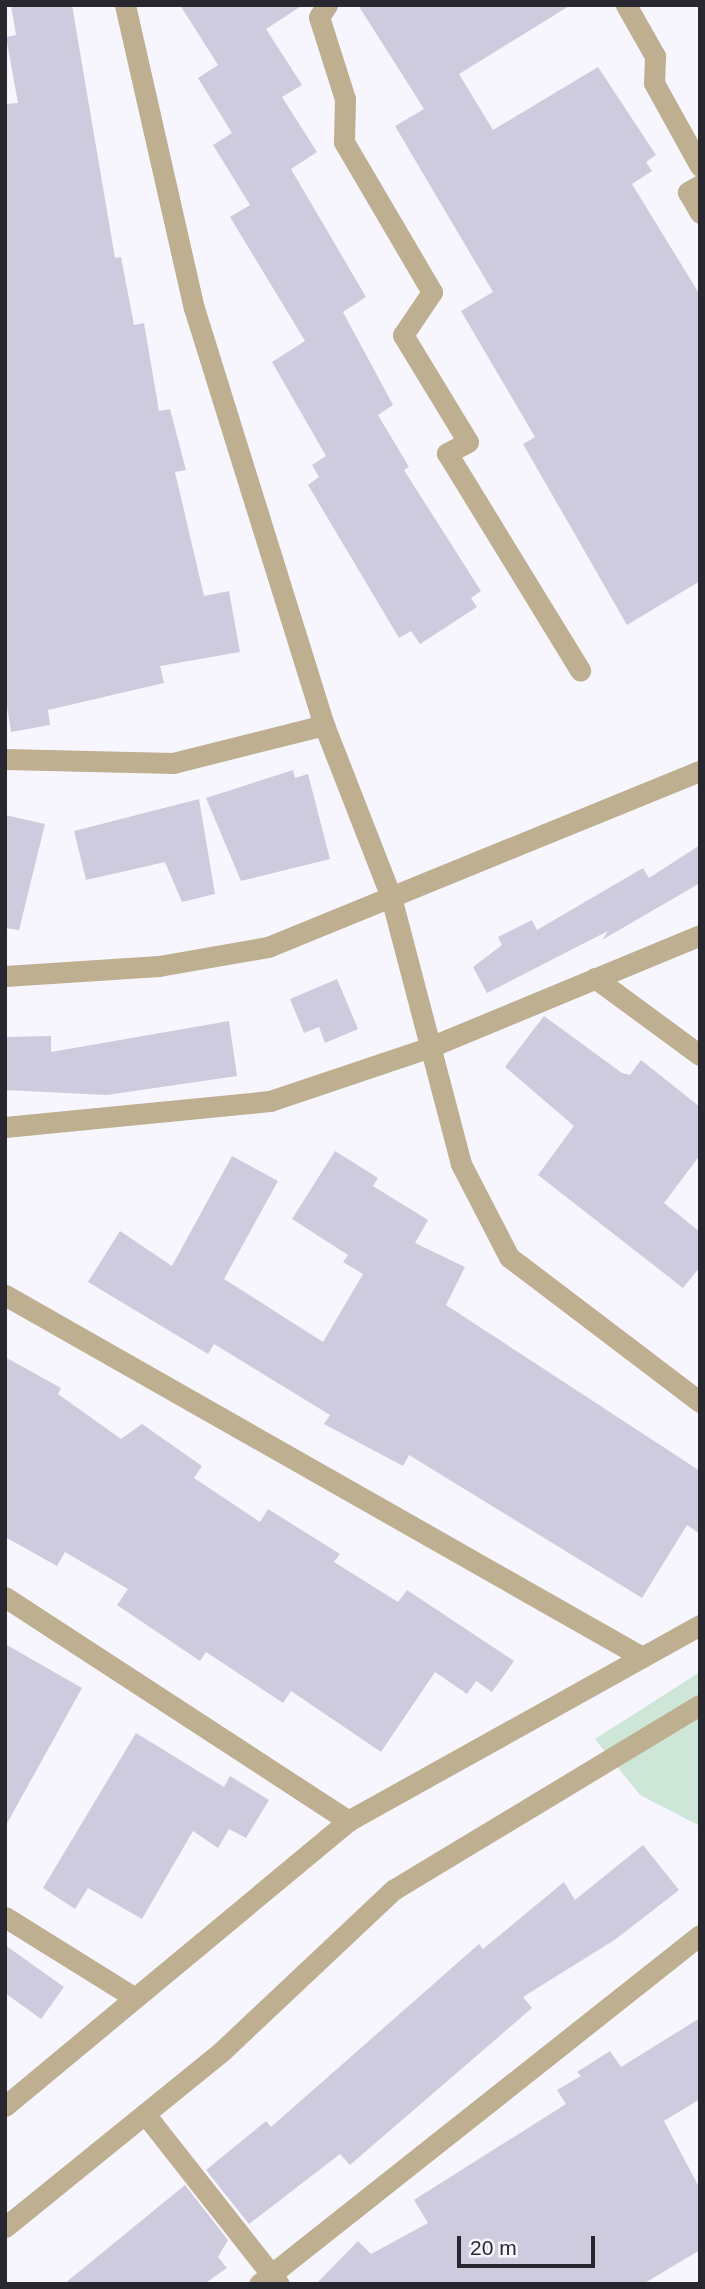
<!DOCTYPE html>
<html>
<head>
<meta charset="utf-8">
<style>
	body { margin:0 }
	#map { position:relative; width:705px; height:2289px; overflow:hidden; background:#f7f6fe; font-family:Helvetica,sans-serif }
	div>[style] { position:absolute }
	.green>* { inset:0; background:#cde6d8 }
	.building>* { inset:0; background:#cfcbdf }
	.service>* { height:21px; margin:-10.5px; padding:0 10.5px; transform-origin:10.5px; border-radius:10.5px; background:#beaf90 }
	.pedestrian>* { height:21px; margin:-10.5px; padding:0 10.5px; transform-origin:10.5px; border-radius:10.5px; background:#beaf90 }
	.minor>* { height:21px; margin:-10.5px; padding:0 10.5px; transform-origin:10.5px; border-radius:10.5px; background:#beaf90 }
	.tertiary>* { height:21px; margin:-10.5px; padding:0 10.5px; transform-origin:10.5px; border-radius:10.5px; background:#beaf90 }
	span { translate:-50% -50%; white-space:nowrap; text-align:center; line-height:1.15; -webkit-text-stroke:6px #f7f6fe; paint-order:stroke }
	.frame { position:absolute; inset:0; border:7px solid #28262e; pointer-events:none }
	.scale { position:absolute; left:457px; top:2236px; width:138px; height:32px; box-sizing:border-box; border:4px solid #28262e; border-top:0; padding-left:9px; font-size:21px; line-height:24px; white-space:nowrap; color:#28262e; -webkit-text-stroke:5px #f7f6fe; paint-order:stroke }
</style>
</head>
<body>
<div id="map">
	<div class="green">
		<i style="clip-path:polygon(700px 1672px,700px 1826px,640px 1795px,595px 1739px)"></i>
	</div>
	<div class="building">
		<i style="clip-path:polygon(11px 5px,72px 5px,115px 258px,121px 257px,134px 325px,144px 323px,159px 411px,170px 409px,186px 470px,175px 472px,204px 596px,229px 591px,240px 652px,160px 666px,164px 683px,48px 710px,50px 725px,11px 732px,5px 694px,5px 104px,18px 103px,6px 37px,16px 35px)"></i>
		<i style="clip-path:polygon(180px 5px,303px 5px,266px 29px,302px 85px,282px 97px,317px 152px,291px 169px,366px 297px,343px 312px,393px 405px,378px 415px,409px 467px,404px 470px,481px 591px,471px 598px,477px 607px,420px 644px,411px 631px,399px 638px,308px 485px,319px 477px,312px 465px,326px 456px,272px 362px,305px 341px,230px 217px,250px 205px,213px 145px,232px 133px,198px 78px,218px 65px)"></i>
		<i style="clip-path:polygon(358px 5px,571px 5px,459px 74px,493px 130px,598px 67px,656px 155px,646px 162px,652px 171px,632px 184px,700px 295px,700px 581px,627px 625px,523px 444px,535px 437px,461px 311px,493px 292px,395px 126px,424px 109px)"></i>
		<i style="clip-path:polygon(293px 770px,295px 778px,308px 774px,330px 859px,241px 881px,206px 798px)"></i>
		<i style="clip-path:polygon(199px 799px,215px 894px,182px 902px,165px 862px,86px 880px,74px 831px)"></i>
		<i style="clip-path:polygon(5px 815px,45px 824px,19px 930px,5px 928px)"></i>
		<i style="clip-path:polygon(700px 845px,700px 883px,602px 940px,608px 931px,487px 993px,473px 967px,502px 945px,498px 937px,532px 920px,537px 930px,643px 868px,649px 878px)"></i>
		<i style="clip-path:polygon(337px 979px,358px 1029px,325px 1043px,319px 1027px,304px 1033px,290px 999px)"></i>
		<i style="clip-path:polygon(544px 1016px,622px 1073px,630px 1075px,641px 1060px,700px 1107px,700px 1155px,664px 1203px,700px 1232px,700px 1267px,683px 1288px,538px 1175px,574px 1126px,505px 1067px)"></i>
		<i style="clip-path:polygon(229px 1021px,237px 1076px,107px 1095px,5px 1090px,5px 1037px,51px 1036px,51px 1052px)"></i>
		<i style="clip-path:polygon(335px 1151px,378px 1178px,373px 1186px,428px 1220px,415px 1243px,465px 1267px,446px 1305px,700px 1471px,700px 1534px,687px 1525px,642px 1598px,409px 1455px,403px 1466px,324px 1424px,330px 1415px,214px 1344px,208px 1354px,88px 1282px,120px 1231px,172px 1266px,232px 1156px,278px 1181px,224px 1279px,323px 1342px,363px 1274px,343px 1262px,348px 1255px,292px 1219px)"></i>
		<i style="clip-path:polygon(5px 1357px,61px 1388px,58px 1394px,121px 1439px,142px 1424px,202px 1466px,194px 1478px,260px 1522px,268px 1509px,340px 1554px,334px 1562px,398px 1602px,407px 1590px,514px 1661px,492px 1692px,476px 1681px,467px 1694px,435px 1672px,381px 1752px,291px 1691px,283px 1703px,206px 1652px,200px 1661px,117px 1605px,128px 1589px,65px 1552px,57px 1566px,5px 1537px)"></i>
		<i style="clip-path:polygon(5px 1644px,82px 1688px,5px 1827px)"></i>
		<i style="clip-path:polygon(136px 1733px,224px 1787px,230px 1776px,269px 1800px,246px 1838px,229px 1829px,218px 1848px,193px 1831px,142px 1919px,88px 1888px,75px 1909px,43px 1888px)"></i>
		<i style="clip-path:polygon(643px 1845px,679px 1890px,616px 1939px,523px 1997px,532px 2008px,350px 2165px,340px 2154px,249px 2224px,206px 2170px,266px 2121px,271px 2127px,479px 1944px,483px 1949px,564px 1882px,575px 1900px)"></i>
		<i style="clip-path:polygon(5px 1945px,64px 1987px,41px 2019px,5px 1993px)"></i>
		<i style="clip-path:polygon(700px 2018px,700px 2099px,664px 2121px,700px 2189px,700px 2250px,643px 2284px,316px 2284px,358px 2241px,371px 2254px,428px 2223px,414px 2200px,566px 2104px,557px 2090px,581px 2076px,577px 2072px,610px 2051px,621px 2067px)"></i>
		<i style="clip-path:polygon(185px 2185px,228px 2240px,218px 2257px,227px 2268px,204px 2284px,64px 2284px)"></i>
	</div>
	<div class="service">
		<i style="left:327px;top:5px;width:14px;rotate:124deg"></i>
		<i style="left:319px;top:17px;width:86px;rotate:72.4deg"></i>
		<i style="left:345px;top:99px;width:43px;rotate:91.3deg"></i>
		<i style="left:344px;top:142px;width:174px;rotate:59.6deg"></i>
		<i style="left:432px;top:292px;width:52px;rotate:124deg"></i>
		<i style="left:403px;top:335px;width:125px;rotate:58.7deg"></i>
		<i style="left:468px;top:442px;width:24px;rotate:152deg"></i>
		<i style="left:447px;top:453px;width:255px;rotate:58.5deg"></i>
		<i style="left:626px;top:5px;width:59px;rotate:60.4deg"></i>
		<i style="left:655px;top:56px;width:27px;rotate:92deg"></i>
		<i style="left:654px;top:83px;width:95px;rotate:61deg"></i>
		<i style="left:700px;top:185px;width:14px;rotate:150deg"></i>
		<i style="left:688px;top:192px;width:24px;rotate:60deg"></i>
	</div>
	<div class="pedestrian">
		<i style="left:5px;top:2227px;width:277px;rotate:-39deg"></i>
		<i style="left:220px;top:2053px;width:238px;rotate:-43.3deg"></i>
		<i style="left:393px;top:1890px;width:358px;rotate:-31.1deg"></i>
	</div>
	<div class="minor">
		<i style="left:125px;top:5px;width:311px;rotate:77.2deg"></i>
		<i style="left:194px;top:308px;width:437px;rotate:72.7deg"></i>
		<i style="left:324px;top:725px;width:185px;rotate:68.7deg"></i>
		<i style="left:391px;top:897px;width:276px;rotate:75.3deg"></i>
		<i style="left:461px;top:1164px;width:105px;rotate:62.7deg"></i>
		<i style="left:509px;top:1257px;width:240px;rotate:37.2deg"></i>
		<i style="left:5px;top:759px;width:168px;rotate:1.4deg"></i>
		<i style="left:173px;top:763px;width:156px;rotate:-14.1deg"></i>
		<i style="left:595px;top:978px;width:130px;rotate:36.3deg"></i>
		<i style="left:5px;top:1127px;width:266px;rotate:-5.6deg"></i>
		<i style="left:270px;top:1101px;width:169px;rotate:-18.6deg"></i>
		<i style="left:430px;top:1047px;width:292px;rotate:-22.5deg"></i>
		<i style="left:5px;top:1295px;width:733px;rotate:29.61deg"></i>
		<i style="left:5px;top:1597px;width:410px;rotate:33.1deg"></i>
		<i style="left:5px;top:1917px;width:153px;rotate:31.9deg"></i>
		<i style="left:5px;top:2106px;width:446px;rotate:-39.7deg"></i>
		<i style="left:348px;top:1821px;width:403px;rotate:-29.1deg"></i>
		<i style="left:145px;top:2114px;width:216px;rotate:51.8deg"></i>
		<i style="left:259px;top:2284px;width:562px;rotate:-38.36deg"></i>
	</div>
	<div class="tertiary">
		<i style="left:5px;top:976px;width:154px;rotate:-3.7deg"></i>
		<i style="left:159px;top:966px;width:111px;rotate:-9.9deg"></i>
		<i style="left:268px;top:947px;width:466px;rotate:-22.2deg"></i>
	</div>
	<div class="frame"></div>
	<div class="scale">20 m</div>
</div>
</body>
</html>
